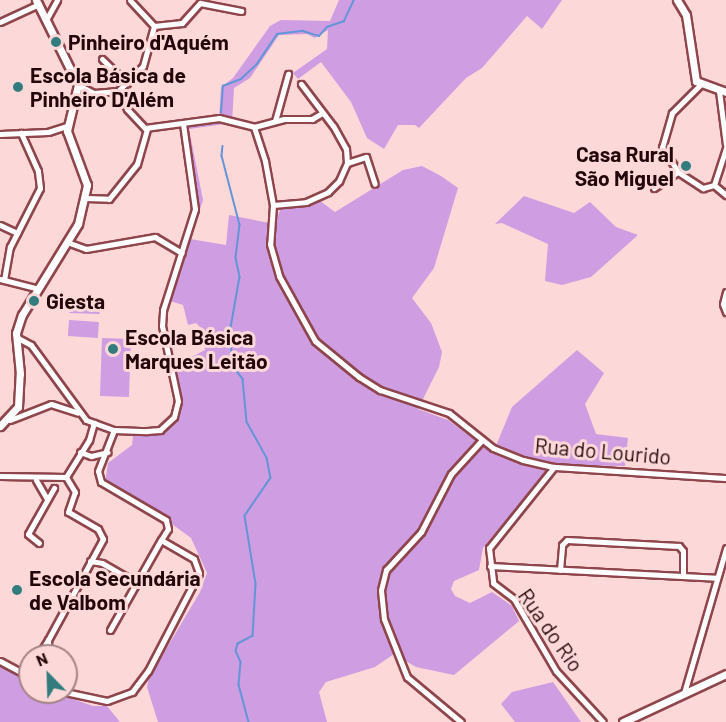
<!DOCTYPE html>
<html>
<head>
<meta charset="utf-8">
<style>
	body { margin:0 }
	#map { position:relative; width:726px; height:722px; overflow:hidden; background:#fdd8d9; font-family:Barlow,sans-serif }
	div>[style] { position:absolute }
	.green>* { inset:0; background:#ce9de2; transform-origin:0 0 }
	.stream>* { height:1.5px; margin:-0.75px; padding:0 0.75px; transform-origin:0.75px; border-radius:0.75px; background:#6395d8 }
	.roads { filter:drop-shadow(2px 0 #8f454c) drop-shadow(-2px 0 #8f454c) drop-shadow(0 2px #8f454c) drop-shadow(0 -2px #8f454c) }
	.minor>* { height:5px; margin:-2.5px; padding:0 2.5px; transform-origin:2.5px; border-radius:2.5px; background:#fff }
	.tertiary>* { height:7px; margin:-3.5px; padding:0 3.5px; transform-origin:3.5px; border-radius:3.5px; background:#fff }
	.dots>* { width:16px; height:16px; translate:-50% -50%; box-sizing:border-box; border:3px solid #fdd8d9; border-radius:50% }
	span { translate:-50% -50%; white-space:nowrap; text-align:center; line-height:1.15; -webkit-text-stroke:6px #fdd8d9; paint-order:stroke }
	.poi-label { font-size:21px; color:#24070a; font-weight:700 }
	.left { translate:0 -50%; text-align:left }
	.right { translate:-100% -50%; text-align:right }
	.street-label { font-size:21px; color:#24070a }
	.north { position:absolute; left:18px; top:644px; width:60px; height:60px; box-sizing:border-box; background:#fdd8d9; border:2px solid #a68486; border-radius:50%; rotate:337deg; font-size:16px; font-weight:700; line-height:24px; text-align:center; color:#24070a }
	.north::after { content:''; display:block; margin:auto; width:21px; height:27px; background:#337c7d; clip-path:polygon(50% 0,100% 100%,50% 72%,0 100%) }
</style>
</head>
<body>
<div id="map">
	<div class="green">
		<i style="clip-path:polygon(339px 0,562px 0,542px 29px,527px 16px,482px 68px,466px 78px,419px 128px,415px 125px,398px 125px,384px 149px,367px 138px,351px 102px,321px 62px,298px 79px,293px 73px,327px 49px,328px 30px,315px 38px,307px 34px,279px 35px,250px 78px,234px 88px,232px 123px,189px 129px,203px 200px,190px 239px,226px 245px,229px 215px,275px 224px,280px 210px,320px 201px,335px 212px,403px 170px,422px 166px,441px 176px,458px 188px,434px 268px,412px 298px,431px 323px,442px 352px,439px 367px,418px 409px,448px 420px,493px 453px,512px 407px,577px 350px,604px 373px,585px 404px,596px 434px,628px 438px,625px 466px,551px 465px,483px 548px,479px 570px,454px 581px,451px 589px,455px 596px,470px 603px,492px 592px,512px 606px,519px 621px,454px 675px,416px 667px,394px 654px,375px 667px,326px 682px,319px 692px,327px 722px,158px 722px,147px 687px,149px 678px,200px 592px,207px 573px,191px 538px,161px 516px,105px 484px,108px 463px,132px 445px,133px 436px,166px 432px,177px 422px,181px 400px,174px 366px,205px 350px,202px 329px,196px 323px,188px 325px,183px 305px,170px 301px,198px 201px,186px 127px,219px 120px,221px 87px,233px 78px,270px 26px,281px 20px,330px 21px)"></i>
		<i style="clip-path:polygon(524px 196px,574px 213px,590px 202px,616px 227px,638px 235px,591px 277px,562px 285px,545px 281px,548px 244px,502px 223px,495px 224px)"></i>
		<i style="left:70px;top:298px;width:30px;height:15px;rotate:2deg"></i>
		<i style="left:69px;top:320px;width:30px;height:16px;rotate:4deg"></i>
		<i style="left:102px;top:338px;width:29px;height:58px;rotate:2deg"></i>
		<i style="clip-path:polygon(0 667px,30px 681px,30px 692px,53px 692px,93px 706px,107px 706px,120px 722px,0 722px)"></i>
		<i style="clip-path:polygon(553px 682px,581px 722px,515px 722px,501px 704px,512px 692px)"></i>
	</div>
	<div class="stream">
		<i style="left:221px;top:113px;width:27px;rotate:-86deg"></i>
		<i style="left:223px;top:86px;width:19px;rotate:-21deg"></i>
		<i style="left:241px;top:79px;width:22px;rotate:-43deg"></i>
		<i style="left:257px;top:64px;width:36px;rotate:-56deg"></i>
		<i style="left:277px;top:34px;width:26px;rotate:-7deg"></i>
		<i style="left:303px;top:31px;width:17px;rotate:17deg"></i>
		<i style="left:319px;top:36px;width:12px;rotate:-48deg"></i>
		<i style="left:327px;top:27px;width:18px;rotate:-19deg"></i>
		<i style="left:344px;top:21px;width:23px;rotate:-65deg"></i>
		<i style="left:223px;top:146px;width:10px;rotate:96deg"></i>
		<i style="left:222px;top:156px;width:71px;rotate:75.4deg"></i>
		<i style="left:240px;top:225px;width:33px;rotate:97deg"></i>
		<i style="left:236px;top:258px;width:19px;rotate:78deg"></i>
		<i style="left:240px;top:277px;width:52px;rotate:100deg"></i>
		<i style="left:231px;top:328px;width:37px;rotate:88deg"></i>
		<i style="left:232px;top:365px;width:18px;rotate:52deg"></i>
		<i style="left:243px;top:379px;width:43px;rotate:84.7deg"></i>
		<i style="left:247px;top:422px;width:41px;rotate:60.9deg"></i>
		<i style="left:267px;top:458px;width:20px;rotate:79deg"></i>
		<i style="left:271px;top:478px;width:46px;rotate:124.4deg"></i>
		<i style="left:245px;top:516px;width:69px;rotate:80.8deg"></i>
		<i style="left:256px;top:584px;width:52px;rotate:93.3deg"></i>
		<i style="left:253px;top:636px;width:17px;rotate:152deg"></i>
		<i style="left:238px;top:644px;width:7px;rotate:106deg"></i>
		<i style="left:236px;top:651px;width:12px;rotate:66deg"></i>
		<i style="left:241px;top:662px;width:23px;rotate:95deg"></i>
		<i style="left:239px;top:685px;width:38px;rotate:75deg"></i>
	</div>
	<div class="roads">
		<div class="minor">
			<i style="left:46px;top:20px;width:23px;rotate:-61deg"></i>
			<i style="left:0;top:22px;width:43px;rotate:-24.8deg"></i>
			<i style="left:154px;top:26px;width:28px;rotate:-6deg"></i>
			<i style="left:182px;top:23px;width:27px;rotate:-48deg"></i>
			<i style="left:200px;top:3px;width:42px;rotate:11deg"></i>
			<i style="left:102px;top:59px;width:35px;rotate:44deg"></i>
			<i style="left:78px;top:85px;width:18px;rotate:27deg"></i>
			<i style="left:94px;top:93px;width:24px;rotate:-5deg"></i>
			<i style="left:118px;top:91px;width:20px;rotate:63deg"></i>
			<i style="left:127px;top:109px;width:26px;rotate:47deg"></i>
			<i style="left:145px;top:128px;width:75px;rotate:-7.7deg"></i>
			<i style="left:219px;top:118px;width:36px;rotate:14deg"></i>
			<i style="left:254px;top:127px;width:36px;rotate:72deg"></i>
			<i style="left:265px;top:161px;width:45px;rotate:79.7deg"></i>
			<i style="left:273px;top:205px;width:39px;rotate:94deg"></i>
			<i style="left:270px;top:244px;width:33px;rotate:74deg"></i>
			<i style="left:279px;top:276px;width:74px;rotate:61deg"></i>
			<i style="left:315px;top:341px;width:57px;rotate:39.3deg"></i>
			<i style="left:359px;top:377px;width:25px;rotate:32deg"></i>
			<i style="left:380px;top:390px;width:73px;rotate:18.4deg"></i>
			<i style="left:449px;top:413px;width:56px;rotate:38.5deg"></i>
			<i style="left:493px;top:448px;width:32px;rotate:22deg"></i>
			<i style="left:523px;top:460px;width:32px;rotate:13deg"></i>
			<i style="left:554px;top:467px;width:172px;rotate:3.7deg"></i>
			<i style="left:700px;top:85px;width:40px;rotate:135deg"></i>
			<i style="left:672px;top:113px;width:35px;rotate:106deg"></i>
			<i style="left:662px;top:147px;width:30px;rotate:57deg"></i>
			<i style="left:678px;top:172px;width:30px;rotate:33deg"></i>
			<i style="left:703px;top:188px;width:11px;rotate:-15deg"></i>
			<i style="left:118px;top:91px;width:35px;rotate:-45deg"></i>
			<i style="left:143px;top:66px;width:41px;rotate:-74.6deg"></i>
			<i style="left:154px;top:26px;width:35px;rotate:-133deg"></i>
			<i style="left:719px;top:91px;width:54px;rotate:82.6deg"></i>
			<i style="left:275px;top:121px;width:49px;rotate:-74.5deg"></i>
			<i style="left:254px;top:127px;width:31px;rotate:-15deg"></i>
			<i style="left:284px;top:119px;width:28px"></i>
			<i style="left:312px;top:119px;width:12px;rotate:-31deg"></i>
			<i style="left:0;top:134px;width:48px;rotate:-2.4deg"></i>
			<i style="left:48px;top:132px;width:20px;rotate:-18deg"></i>
			<i style="left:347px;top:163px;width:20px;rotate:-18deg"></i>
			<i style="left:366px;top:157px;width:28px;rotate:72deg"></i>
			<i style="left:714px;top:185px;width:40px;rotate:-72deg"></i>
			<i style="left:714px;top:185px;width:16px;rotate:40deg"></i>
			<i style="left:654px;top:188px;width:29px;rotate:-34deg"></i>
			<i style="left:86px;top:198px;width:23px;rotate:2deg"></i>
			<i style="left:109px;top:199px;width:45px;rotate:-51.3deg"></i>
			<i style="left:137px;top:164px;width:37px;rotate:-74deg"></i>
			<i style="left:273px;top:205px;width:33px;rotate:-5deg"></i>
			<i style="left:306px;top:202px;width:24px;rotate:-24deg"></i>
			<i style="left:328px;top:192px;width:16px;rotate:-45deg"></i>
			<i style="left:339px;top:181px;width:20px;rotate:-66deg"></i>
			<i style="left:347px;top:163px;width:14px;rotate:-94deg"></i>
			<i style="left:346px;top:149px;width:26px;rotate:-119deg"></i>
			<i style="left:333px;top:126px;width:53px;rotate:-127.3deg"></i>
			<i style="left:0;top:225px;width:19px;rotate:25deg"></i>
			<i style="left:67px;top:242px;width:20px;rotate:20deg"></i>
			<i style="left:86px;top:249px;width:70px;rotate:-9.9deg"></i>
			<i style="left:155px;top:237px;width:31px;rotate:31deg"></i>
			<i style="left:0;top:279px;width:40px;rotate:14.4deg"></i>
			<i style="left:4px;top:280px;width:34px;rotate:-80deg"></i>
			<i style="left:10px;top:247px;width:66px;rotate:-63deg"></i>
			<i style="left:40px;top:188px;width:17px;rotate:-97deg"></i>
			<i style="left:38px;top:171px;width:42px;rotate:-114.1deg"></i>
			<i style="left:726px;top:292px;width:12px;rotate:104deg"></i>
			<i style="left:723px;top:304px;width:9px;rotate:69deg"></i>
			<i style="left:16px;top:337px;width:17px;rotate:28deg"></i>
			<i style="left:31px;top:345px;width:93px;rotate:53.7deg"></i>
			<i style="left:86px;top:420px;width:30px;rotate:20deg"></i>
			<i style="left:114px;top:430px;width:33px;rotate:2deg"></i>
			<i style="left:147px;top:431px;width:13px;rotate:-4deg"></i>
			<i style="left:160px;top:430px;width:19px;rotate:-43deg"></i>
			<i style="left:174px;top:417px;width:16px;rotate:-76deg"></i>
			<i style="left:178px;top:401px;width:77px;rotate:-102deg"></i>
			<i style="left:162px;top:326px;width:16px;rotate:-86deg"></i>
			<i style="left:163px;top:310px;width:106px;rotate:-72.4deg"></i>
			<i style="left:195px;top:209px;width:86px;rotate:-98deg"></i>
			<i style="left:10px;top:420px;width:44px;rotate:-21.3deg"></i>
			<i style="left:51px;top:404px;width:28px;rotate:18deg"></i>
			<i style="left:80px;top:452px;width:12px;rotate:20deg"></i>
			<i style="left:91px;top:456px;width:17px;rotate:-13deg"></i>
			<i style="left:554px;top:467px;width:104px;rotate:128.7deg"></i>
			<i style="left:489px;top:548px;width:35px;rotate:83deg"></i>
			<i style="left:493px;top:583px;width:26px;rotate:37deg"></i>
			<i style="left:514px;top:599px;width:83px;rotate:59.7deg"></i>
			<i style="left:556px;top:671px;width:69px;rotate:47.3deg"></i>
			<i style="left:0;top:476px;width:66px;rotate:0.9deg"></i>
			<i style="left:66px;top:477px;width:44px;rotate:-58.1deg"></i>
			<i style="left:89px;top:440px;width:18px;rotate:-74deg"></i>
			<i style="left:36px;top:480px;width:22px;rotate:60deg"></i>
			<i style="left:39px;top:543px;width:14px;rotate:-141deg"></i>
			<i style="left:28px;top:534px;width:53px;rotate:-60.5deg"></i>
			<i style="left:90px;top:561px;width:12px;rotate:9deg"></i>
			<i style="left:102px;top:563px;width:40px;rotate:29.7deg"></i>
			<i style="left:490px;top:566px;width:226px;rotate:3deg"></i>
			<i style="left:560px;top:570px;width:25px;rotate:-85deg"></i>
			<i style="left:562px;top:545px;width:7px;rotate:-45deg"></i>
			<i style="left:567px;top:540px;width:112px;rotate:3.1deg"></i>
			<i style="left:679px;top:546px;width:6px;rotate:51deg"></i>
			<i style="left:683px;top:551px;width:25px;rotate:90deg"></i>
			<i style="left:110px;top:630px;width:103px;rotate:-60.5deg"></i>
			<i style="left:38px;top:656px;width:19px;rotate:-58deg"></i>
			<i style="left:49px;top:656px;width:16px;rotate:-94deg"></i>
			<i style="left:48px;top:640px;width:115px;rotate:-61.4deg"></i>
			<i style="left:103px;top:539px;width:11px;rotate:-117deg"></i>
			<i style="left:98px;top:529px;width:34px;rotate:-150deg"></i>
			<i style="left:68px;top:512px;width:21px;rotate:-71deg"></i>
			<i style="left:75px;top:492px;width:17px;rotate:-121deg"></i>
			<i style="left:0;top:661px;width:34px;rotate:28deg"></i>
			<i style="left:65px;top:692px;width:43px;rotate:12.1deg"></i>
			<i style="left:107px;top:701px;width:27px;rotate:-20deg"></i>
			<i style="left:132px;top:692px;width:26px;rotate:-53deg"></i>
			<i style="left:148px;top:671px;width:110px;rotate:-62.5deg"></i>
			<i style="left:199px;top:573px;width:15px;rotate:-110deg"></i>
			<i style="left:194px;top:559px;width:38px;rotate:-150deg"></i>
			<i style="left:161px;top:540px;width:13px;rotate:-58deg"></i>
			<i style="left:168px;top:529px;width:9px;rotate:-103deg"></i>
			<i style="left:166px;top:520px;width:75px;rotate:-149.7deg"></i>
			<i style="left:101px;top:482px;width:11px;rotate:-105deg"></i>
			<i style="left:98px;top:471px;width:44px;rotate:-68.7deg"></i>
			<i style="left:684px;top:693px;width:151px;rotate:-73.8deg"></i>
			<i style="left:461px;top:722px;width:70px;rotate:-140.2deg"></i>
			<i style="left:407px;top:677px;width:62px;rotate:-111.6deg"></i>
			<i style="left:384px;top:619px;width:29px;rotate:-96deg"></i>
			<i style="left:381px;top:590px;width:21px;rotate:-76deg"></i>
			<i style="left:386px;top:570px;width:52px;rotate:-47.4deg"></i>
			<i style="left:421px;top:532px;width:65px;rotate:-62.7deg"></i>
			<i style="left:451px;top:474px;width:46px;rotate:-47.6deg"></i>
		</div>
		<div class="tertiary">
			<i style="left:677px;top:0;width:17px;rotate:59deg"></i>
			<i style="left:686px;top:15px;width:67px;rotate:81.4deg"></i>
			<i style="left:696px;top:81px;width:32px;rotate:20deg"></i>
			<i style="left:0;top:426px;width:26px;rotate:-47deg"></i>
			<i style="left:18px;top:407px;width:33px;rotate:-87deg"></i>
			<i style="left:20px;top:374px;width:41px;rotate:-95.6deg"></i>
			<i style="left:16px;top:333px;width:19px;rotate:-72deg"></i>
			<i style="left:22px;top:315px;width:107px;rotate:-58.4deg"></i>
			<i style="left:78px;top:224px;width:40px;rotate:-77deg"></i>
			<i style="left:87px;top:185px;width:58px;rotate:-110.3deg"></i>
			<i style="left:67px;top:131px;width:47px;rotate:-76.6deg"></i>
			<i style="left:78px;top:85px;width:95px;rotate:-116.3deg"></i>
			<i style="left:623px;top:722px;width:114px;rotate:-25deg"></i>
		</div>
	</div>
	<div class="dots">
		<i style="left:56px;top:42px;background:#337c7d"></i>
		<i style="left:18px;top:87px;background:#337c7d"></i>
		<i style="left:686px;top:166px;background:#337c7d"></i>
		<i style="left:34px;top:301px;background:#337c7d"></i>
		<i style="left:113px;top:349px;background:#337c7d"></i>
		<i style="left:17px;top:590px;background:#337c7d"></i>
	</div>
	<div class="poi-label">
		<span class="left" style="left:68px;top:42px">Pinheiro d'Aquém</span>
		<span class="left" style="left:30px;top:87px">Escola Básica de<br>Pinheiro D'Além</span>
		<span class="right" style="left:674px;top:166px">Casa Rural<br>São Miguel</span>
		<span class="left" style="left:46px;top:301px">Giesta</span>
		<span class="left" style="left:125px;top:349px">Escola Básica<br>Marques Leitão</span>
		<span class="left" style="left:29px;top:590px">Escola Secundária<br>de Valbom</span>
	</div>
	<div class="street-label">
		<span style="left:603px;top:451px;rotate:5deg">Rua do Lourido</span>
		<span style="left:551px;top:630px;rotate:55deg">Rua do Rio</span>
	</div>
	<div class="north">N</div>
</div>
</body>
</html>
